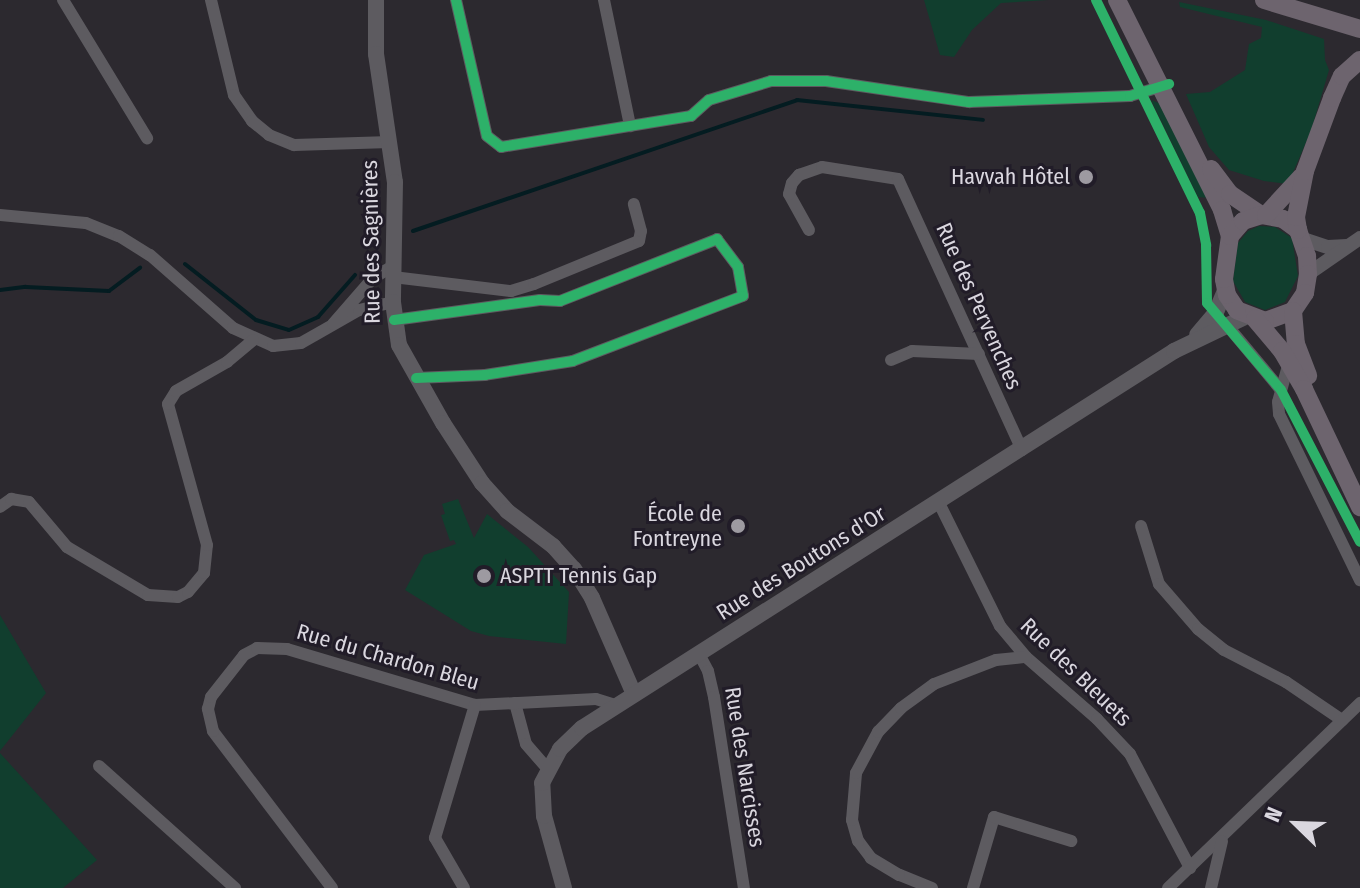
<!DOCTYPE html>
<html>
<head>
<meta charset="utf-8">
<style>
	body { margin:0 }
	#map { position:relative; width:1360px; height:888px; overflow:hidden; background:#2c292f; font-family:"Fira Sans Condensed",sans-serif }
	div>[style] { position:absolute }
	.green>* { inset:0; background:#113e2e }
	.stream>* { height:4px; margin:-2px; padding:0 2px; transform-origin:2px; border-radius:2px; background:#041c21 }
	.minor>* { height:12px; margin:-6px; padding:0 6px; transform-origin:6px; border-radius:6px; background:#5d5b60 }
	.tertiary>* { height:14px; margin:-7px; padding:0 7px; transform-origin:7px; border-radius:7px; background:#5d5b60 }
	.secondary>* { height:16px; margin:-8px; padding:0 8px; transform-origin:8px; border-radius:8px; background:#5d5b60 }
	.primary>* { height:18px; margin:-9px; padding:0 9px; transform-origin:9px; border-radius:9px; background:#6d646e }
	.cycleway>* { height:10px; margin:-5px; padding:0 5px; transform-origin:5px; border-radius:5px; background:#2db169 }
	.dots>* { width:22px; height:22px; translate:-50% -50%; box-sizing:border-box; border:4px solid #211c28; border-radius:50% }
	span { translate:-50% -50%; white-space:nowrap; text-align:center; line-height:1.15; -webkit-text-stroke:6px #211c28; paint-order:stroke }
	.poi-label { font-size:22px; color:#dad7df }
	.right { translate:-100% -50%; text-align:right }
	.left { translate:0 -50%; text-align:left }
	.street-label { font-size:22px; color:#dad7df }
	.north { position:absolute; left:1256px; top:784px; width:80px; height:80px; -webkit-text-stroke:6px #211c28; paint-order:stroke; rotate:293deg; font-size:22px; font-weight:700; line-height:32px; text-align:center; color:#dad7df }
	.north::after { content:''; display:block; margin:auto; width:28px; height:36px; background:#dad7df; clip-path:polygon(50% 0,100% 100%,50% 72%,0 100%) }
</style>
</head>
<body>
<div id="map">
	<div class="green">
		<i style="clip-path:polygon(924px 0,1048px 0,1001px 3px,972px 30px,954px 57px,940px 55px)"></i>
		<i style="clip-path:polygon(1179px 2px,1266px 20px,1324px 39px,1325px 60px,1329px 70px,1311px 131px,1288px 184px,1264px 181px,1229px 170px,1209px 147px,1186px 94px,1210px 92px,1245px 70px,1249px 44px,1261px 38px,1262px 27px,1180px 7px)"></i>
		<i style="clip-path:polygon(1151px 100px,1161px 104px,1209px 198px,1198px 197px)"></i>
		<i style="clip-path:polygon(1259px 226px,1275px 227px,1292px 238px,1298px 276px,1285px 302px,1265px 310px,1245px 302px,1233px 281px,1238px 243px,1248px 231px)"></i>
		<i style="clip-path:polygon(458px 499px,474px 538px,487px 514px,528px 547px,569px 592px,566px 644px,489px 636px,471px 631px,405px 590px,424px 555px,456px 544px,454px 540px,450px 541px,441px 515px,445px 514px,442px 504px)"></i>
		<i style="clip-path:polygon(0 615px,46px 693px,0 751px)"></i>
		<i style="clip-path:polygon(0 753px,97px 860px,63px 888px,0 888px)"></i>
	</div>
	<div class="stream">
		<i style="left:413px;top:231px;width:406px;rotate:-18.8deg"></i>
		<i style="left:797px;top:100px;width:187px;rotate:6.1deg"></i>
		<i style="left:185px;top:264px;width:90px;rotate:38.3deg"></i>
		<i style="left:256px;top:320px;width:34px;rotate:17deg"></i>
		<i style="left:289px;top:330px;width:32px;rotate:-24deg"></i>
		<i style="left:318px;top:317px;width:56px;rotate:-48.6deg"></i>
		<i style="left:0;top:290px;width:26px;rotate:-7deg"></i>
		<i style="left:26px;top:287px;width:83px;rotate:2.8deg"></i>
		<i style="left:109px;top:291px;width:39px;rotate:-37deg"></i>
	</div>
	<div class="minor">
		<i style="left:63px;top:0;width:162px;rotate:58.7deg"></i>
		<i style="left:211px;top:0;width:98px;rotate:76.4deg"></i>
		<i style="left:234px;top:95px;width:32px;rotate:55deg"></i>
		<i style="left:252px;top:121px;width:22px;rotate:39deg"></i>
		<i style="left:269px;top:135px;width:27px;rotate:22deg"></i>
		<i style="left:294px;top:145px;width:96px;rotate:-1.8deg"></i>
		<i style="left:456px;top:0;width:139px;rotate:77.2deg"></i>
		<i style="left:487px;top:136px;width:18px;rotate:38deg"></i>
		<i style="left:501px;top:147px;width:193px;rotate:-9.3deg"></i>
		<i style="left:691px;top:116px;width:24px;rotate:-42deg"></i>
		<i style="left:709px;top:100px;width:65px;rotate:-17deg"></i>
		<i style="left:771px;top:81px;width:55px"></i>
		<i style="left:826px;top:81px;width:145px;rotate:8.4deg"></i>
		<i style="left:969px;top:102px;width:161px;rotate:-2.1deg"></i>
		<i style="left:1130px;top:96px;width:38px;rotate:-17deg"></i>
		<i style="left:604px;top:0;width:129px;rotate:78.3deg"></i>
		<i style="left:0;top:215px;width:86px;rotate:5.3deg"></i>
		<i style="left:86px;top:223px;width:35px;rotate:22deg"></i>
		<i style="left:119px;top:236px;width:36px;rotate:32deg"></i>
		<i style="left:150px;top:255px;width:111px;rotate:41.3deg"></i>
		<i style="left:233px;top:328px;width:44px;rotate:24.2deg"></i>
		<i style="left:273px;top:346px;width:28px;rotate:-6deg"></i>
		<i style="left:301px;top:343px;width:67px;rotate:-29.6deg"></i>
		<i style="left:359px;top:310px;width:35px;rotate:-13deg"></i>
		<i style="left:809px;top:230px;width:41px;rotate:-119.1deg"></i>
		<i style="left:789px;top:194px;width:11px;rotate:-75deg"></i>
		<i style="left:792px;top:183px;width:11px;rotate:-49deg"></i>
		<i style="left:799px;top:175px;width:24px;rotate:-19deg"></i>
		<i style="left:822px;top:167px;width:77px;rotate:9deg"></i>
		<i style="left:898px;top:179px;width:298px;rotate:65.4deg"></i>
		<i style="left:393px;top:277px;width:119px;rotate:6.8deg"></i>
		<i style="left:511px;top:291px;width:24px;rotate:-17deg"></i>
		<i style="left:534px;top:284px;width:113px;rotate:-22.3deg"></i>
		<i style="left:639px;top:241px;width:10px;rotate:-79deg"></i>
		<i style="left:641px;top:231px;width:28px;rotate:-105deg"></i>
		<i style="left:394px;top:320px;width:147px;rotate:-7.8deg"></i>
		<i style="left:540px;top:300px;width:20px;rotate:3deg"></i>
		<i style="left:560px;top:301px;width:169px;rotate:-21.5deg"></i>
		<i style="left:717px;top:239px;width:35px;rotate:53deg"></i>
		<i style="left:738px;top:267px;width:29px;rotate:80deg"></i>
		<i style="left:743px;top:296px;width:182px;rotate:159.1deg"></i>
		<i style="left:573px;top:361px;width:89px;rotate:171deg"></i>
		<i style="left:485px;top:375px;width:69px;rotate:177.5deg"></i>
		<i style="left:333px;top:324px;width:61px;rotate:-49deg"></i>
		<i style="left:373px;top:278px;width:23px;rotate:-31deg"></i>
		<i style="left:1226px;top:324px;width:86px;rotate:50.2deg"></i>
		<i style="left:891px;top:360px;width:23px;rotate:-23deg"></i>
		<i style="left:912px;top:351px;width:67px;rotate:2.6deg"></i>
		<i style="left:1289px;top:362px;width:41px;rotate:105.4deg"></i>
		<i style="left:1278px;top:402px;width:12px;rotate:85deg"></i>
		<i style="left:1279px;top:414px;width:185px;rotate:64deg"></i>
		<i style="left:939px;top:503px;width:137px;rotate:63.6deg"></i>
		<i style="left:1000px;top:626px;width:40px;rotate:50deg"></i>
		<i style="left:1026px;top:657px;width:94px;rotate:41.1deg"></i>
		<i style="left:1097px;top:719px;width:48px;rotate:46.7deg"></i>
		<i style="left:1130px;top:754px;width:129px;rotate:62.2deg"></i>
		<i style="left:0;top:507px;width:14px;rotate:-36deg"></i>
		<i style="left:11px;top:499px;width:18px;rotate:9deg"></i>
		<i style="left:29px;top:502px;width:59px;rotate:49.8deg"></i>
		<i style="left:67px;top:547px;width:94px;rotate:30.7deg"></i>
		<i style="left:148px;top:595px;width:30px;rotate:4deg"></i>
		<i style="left:178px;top:597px;width:11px;rotate:-27deg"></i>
		<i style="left:188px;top:592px;width:25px;rotate:-50deg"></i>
		<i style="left:204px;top:573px;width:28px;rotate:-84deg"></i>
		<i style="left:207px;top:545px;width:146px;rotate:-105.5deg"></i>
		<i style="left:168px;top:404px;width:15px;rotate:-58deg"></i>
		<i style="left:176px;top:391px;width:59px;rotate:-29.6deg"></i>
		<i style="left:227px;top:362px;width:34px;rotate:-40deg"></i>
		<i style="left:1141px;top:526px;width:61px;rotate:72.8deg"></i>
		<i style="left:1159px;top:584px;width:60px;rotate:49.1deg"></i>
		<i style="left:1198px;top:629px;width:33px;rotate:39deg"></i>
		<i style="left:1224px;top:650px;width:70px;rotate:27.3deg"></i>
		<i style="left:1286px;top:682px;width:68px;rotate:34.2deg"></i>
		<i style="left:699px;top:654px;width:19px;rotate:62deg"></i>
		<i style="left:708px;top:671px;width:27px;rotate:77deg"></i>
		<i style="left:714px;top:697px;width:193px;rotate:81.1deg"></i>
		<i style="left:515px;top:703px;width:42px;rotate:75deg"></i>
		<i style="left:526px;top:744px;width:33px;rotate:49deg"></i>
		<i style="left:99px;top:766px;width:183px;rotate:41.9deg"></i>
		<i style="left:332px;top:888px;width:197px;rotate:-127.2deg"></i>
		<i style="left:213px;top:731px;width:23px;rotate:-103deg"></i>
		<i style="left:208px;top:709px;width:12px;rotate:-76deg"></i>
		<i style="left:211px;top:697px;width:53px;rotate:-51.8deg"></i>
		<i style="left:244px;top:655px;width:15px;rotate:-28deg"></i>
		<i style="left:257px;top:648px;width:30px;rotate:2deg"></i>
		<i style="left:287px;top:649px;width:196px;rotate:16.6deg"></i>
		<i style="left:475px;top:705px;width:121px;rotate:-2.8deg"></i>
		<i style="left:596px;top:699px;width:21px;rotate:17deg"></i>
		<i style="left:464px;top:888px;width:58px;rotate:-120.1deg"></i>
		<i style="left:435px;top:838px;width:139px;rotate:-73.3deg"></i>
		<i style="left:932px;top:888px;width:35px;rotate:-158deg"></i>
		<i style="left:899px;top:875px;width:33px;rotate:-149deg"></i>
		<i style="left:871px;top:858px;width:21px;rotate:-127deg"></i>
		<i style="left:858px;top:841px;width:22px;rotate:-106deg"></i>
		<i style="left:852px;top:820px;width:47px;rotate:-85.1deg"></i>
		<i style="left:856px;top:773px;width:47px;rotate:-61.8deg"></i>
		<i style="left:878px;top:732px;width:33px;rotate:-46deg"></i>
		<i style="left:901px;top:708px;width:41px;rotate:-36deg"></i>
		<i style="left:934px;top:684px;width:66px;rotate:-21.2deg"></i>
		<i style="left:996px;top:660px;width:30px;rotate:-6deg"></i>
		<i style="left:973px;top:888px;width:74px;rotate:-73.5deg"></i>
		<i style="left:994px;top:817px;width:81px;rotate:17.3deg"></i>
		<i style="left:1168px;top:888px;width:267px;rotate:-43.9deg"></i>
		<i style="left:1211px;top:888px;width:48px;rotate:-76.8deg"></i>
	</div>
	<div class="tertiary">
		<i style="left:1303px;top:239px;width:26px;rotate:18deg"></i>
		<i style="left:1328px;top:247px;width:19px;rotate:-3deg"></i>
		<i style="left:1308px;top:274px;width:63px;rotate:-34.7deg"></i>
	</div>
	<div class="secondary">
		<i style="left:376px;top:0;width:54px;rotate:90deg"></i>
		<i style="left:376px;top:54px;width:129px;rotate:81.6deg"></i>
		<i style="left:395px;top:182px;width:120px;rotate:91deg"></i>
		<i style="left:393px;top:302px;width:43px;rotate:82.1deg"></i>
		<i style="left:399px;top:345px;width:90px;rotate:60.6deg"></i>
		<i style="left:443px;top:423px;width:72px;rotate:57deg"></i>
		<i style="left:482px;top:483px;width:38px;rotate:48deg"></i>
		<i style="left:507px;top:511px;width:58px;rotate:37.3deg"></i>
		<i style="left:553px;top:546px;width:31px;rotate:48deg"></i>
		<i style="left:574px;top:569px;width:34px;rotate:58deg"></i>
		<i style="left:592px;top:598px;width:105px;rotate:66.4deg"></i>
		<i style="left:1197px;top:335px;width:30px;rotate:-50deg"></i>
		<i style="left:1216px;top:312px;width:25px;rotate:-67deg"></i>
		<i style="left:564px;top:888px;width:75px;rotate:-105.5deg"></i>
		<i style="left:544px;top:816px;width:33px;rotate:-93deg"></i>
		<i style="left:542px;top:783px;width:38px;rotate:-62deg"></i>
		<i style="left:560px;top:749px;width:30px;rotate:-44deg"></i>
		<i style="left:582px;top:728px;width:702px;rotate:-32.49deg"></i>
		<i style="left:1174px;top:351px;width:81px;rotate:-25.6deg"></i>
	</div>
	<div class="primary">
		<i style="left:1117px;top:0;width:235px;rotate:63.4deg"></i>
		<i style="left:1222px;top:210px;width:27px;rotate:73deg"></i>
		<i style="left:1264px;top:0;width:100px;rotate:16.8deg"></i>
		<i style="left:1211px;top:169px;width:31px;rotate:53deg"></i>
		<i style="left:1230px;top:194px;width:37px;rotate:34deg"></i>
		<i style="left:1261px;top:215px;width:22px;rotate:10deg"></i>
		<i style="left:1283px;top:219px;width:19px;rotate:36deg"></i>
		<i style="left:1298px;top:230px;width:28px;rotate:71deg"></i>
		<i style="left:1307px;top:256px;width:18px;rotate:87deg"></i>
		<i style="left:1308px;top:274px;width:19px;rotate:99deg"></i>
		<i style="left:1305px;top:293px;width:22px;rotate:124deg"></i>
		<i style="left:1293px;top:311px;width:30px;rotate:160deg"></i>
		<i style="left:1265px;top:321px;width:30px;rotate:-159deg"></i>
		<i style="left:1237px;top:310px;width:18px;rotate:-124deg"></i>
		<i style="left:1227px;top:295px;width:16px;rotate:-101deg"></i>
		<i style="left:1224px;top:279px;width:43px;rotate:-82.1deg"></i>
		<i style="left:1230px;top:236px;width:20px;rotate:-49deg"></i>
		<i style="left:1243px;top:221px;width:19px;rotate:-18deg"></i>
		<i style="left:1266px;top:215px;width:52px;rotate:-47.4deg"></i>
		<i style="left:1298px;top:230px;width:13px;rotate:-99deg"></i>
		<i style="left:1296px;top:217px;width:47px;rotate:-78.9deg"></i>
		<i style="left:1305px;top:171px;width:78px;rotate:-69.7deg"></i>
		<i style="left:1332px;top:98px;width:24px;rotate:-66deg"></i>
		<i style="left:1342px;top:76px;width:24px;rotate:-42deg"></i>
		<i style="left:1293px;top:311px;width:33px;rotate:85deg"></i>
		<i style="left:1296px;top:344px;width:34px;rotate:69deg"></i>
		<i style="left:1255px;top:319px;width:42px;rotate:49.8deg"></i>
		<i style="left:1282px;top:351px;width:44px;rotate:59.9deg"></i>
		<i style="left:1304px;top:389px;width:131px;rotate:64.6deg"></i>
	</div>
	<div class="cycleway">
		<i style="left:456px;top:0;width:139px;rotate:77.2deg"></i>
		<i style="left:487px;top:136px;width:18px;rotate:38deg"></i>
		<i style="left:501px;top:147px;width:193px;rotate:-9.3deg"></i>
		<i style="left:691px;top:116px;width:24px;rotate:-42deg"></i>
		<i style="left:709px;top:100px;width:65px;rotate:-17deg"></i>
		<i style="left:771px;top:81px;width:55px"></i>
		<i style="left:826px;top:81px;width:145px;rotate:8.4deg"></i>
		<i style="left:969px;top:102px;width:161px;rotate:-2.1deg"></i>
		<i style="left:1130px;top:96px;width:41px;rotate:-17.1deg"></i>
		<i style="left:1096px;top:0;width:237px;rotate:64deg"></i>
		<i style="left:1200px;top:213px;width:33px;rotate:79deg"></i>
		<i style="left:1206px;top:245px;width:58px;rotate:89deg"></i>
		<i style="left:1207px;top:303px;width:114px;rotate:49.6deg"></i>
		<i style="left:1281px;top:390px;width:171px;rotate:62.5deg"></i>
		<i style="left:394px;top:320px;width:147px;rotate:-7.8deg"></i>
		<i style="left:540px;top:300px;width:20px;rotate:3deg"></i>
		<i style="left:560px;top:301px;width:169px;rotate:-21.5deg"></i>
		<i style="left:717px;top:239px;width:35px;rotate:53deg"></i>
		<i style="left:738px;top:267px;width:29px;rotate:80deg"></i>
		<i style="left:743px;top:296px;width:182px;rotate:159.1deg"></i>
		<i style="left:573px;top:361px;width:89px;rotate:171deg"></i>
		<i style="left:485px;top:375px;width:69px;rotate:177.5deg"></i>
	</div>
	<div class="dots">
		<i style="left:1086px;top:177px;background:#9d9aa1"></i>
		<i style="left:738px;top:526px;background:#9d9aa1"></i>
		<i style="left:484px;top:576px;background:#9d9aa1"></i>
	</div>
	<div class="poi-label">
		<span class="right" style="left:1070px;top:177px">Havvah Hôtel</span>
		<span class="right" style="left:722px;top:526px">École de<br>Fontreyne</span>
		<span class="left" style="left:500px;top:576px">ASPTT Tennis Gap</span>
	</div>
	<div class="street-label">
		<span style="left:371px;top:242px;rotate:-91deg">Rue des Sagnières</span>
		<span style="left:979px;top:306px;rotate:66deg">Rue des Pervenches</span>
		<span style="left:801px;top:563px;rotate:-32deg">Rue des Boutons d'Or</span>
		<span style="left:388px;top:657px;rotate:16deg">Rue du Chardon Bleu</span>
		<span style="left:1076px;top:672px;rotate:44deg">Rue des Bleuets</span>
		<span style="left:745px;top:767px;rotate:81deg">Rue des Narcisses</span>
	</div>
	<div class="north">N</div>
</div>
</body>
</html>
